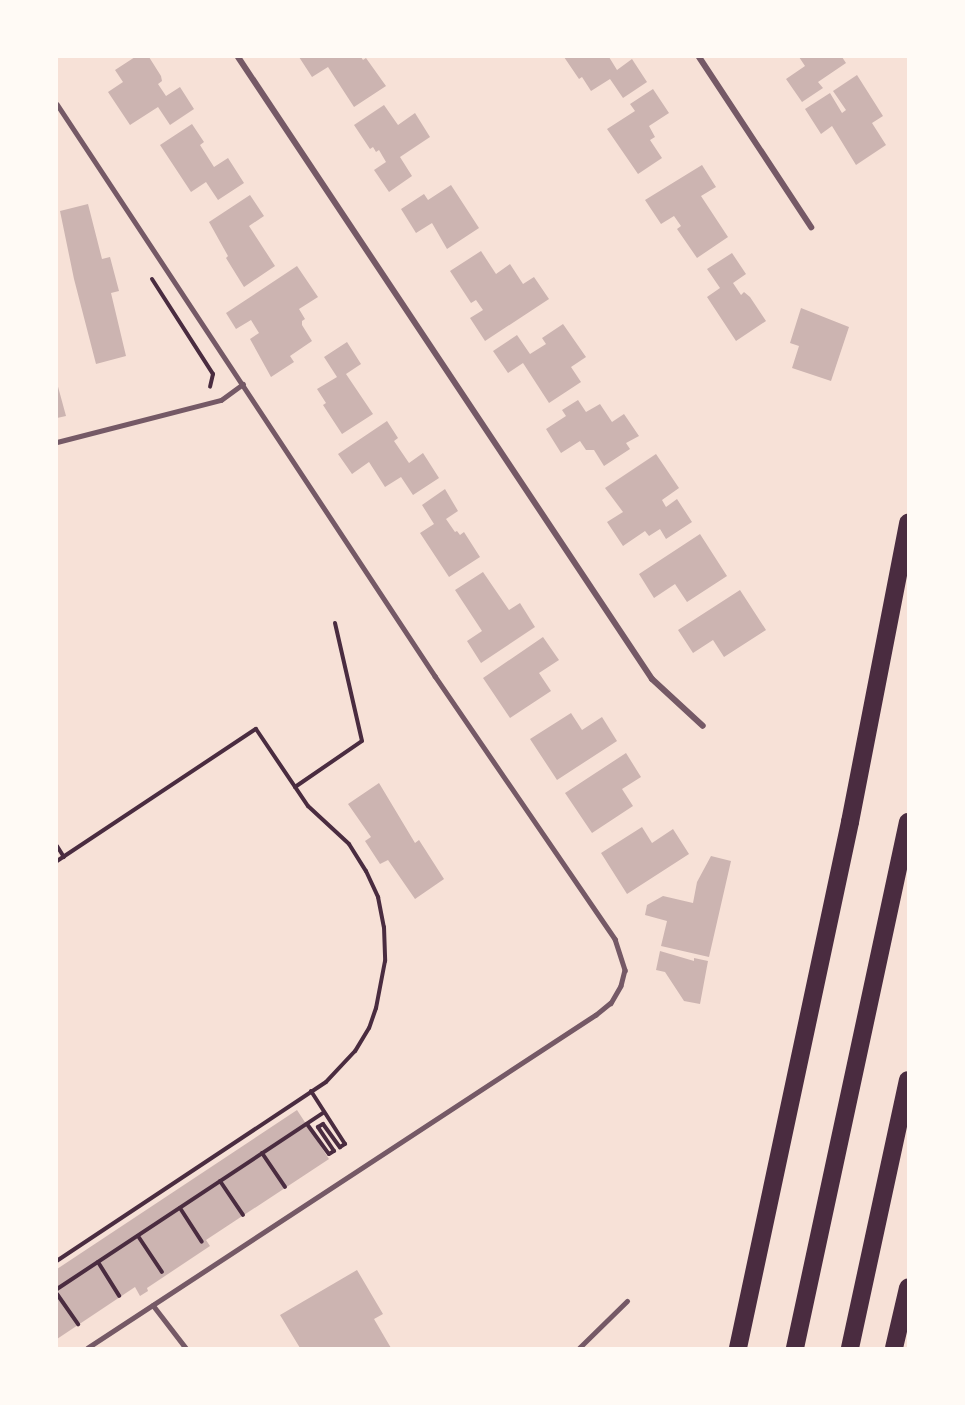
<!DOCTYPE html>
<html>
<head>
<meta charset="utf-8">
<style>
	body { margin:0 }
	#map { position:relative; width:965px; height:1405px; overflow:hidden; background:#f7e1d7; font-family:Raleway,sans-serif }
	div>[style] { position:absolute }
	.building>* { inset:0; background:#ccb4b1 }
	.path>* { height:4px; margin:-2px; padding:0 2px; transform-origin:2px; border-radius:2px; background:#4a2c40 }
	.service>* { height:4.5px; margin:-2.25px; padding:0 2.25px; transform-origin:2.25px; border-radius:2.25px; background:#755966 }
	.minor>* { height:6px; margin:-3px; padding:0 3px; transform-origin:3px; border-radius:3px; background:#755966 }
	.motorway>* { height:18px; margin:-9px; padding:0 9px; transform-origin:9px; border-radius:9px; background:#4a2c40 }
	span { translate:-50% -50%; white-space:nowrap; text-align:center; line-height:1.15; -webkit-text-stroke:6px #fffaf5; paint-order:stroke }
	.frame { position:absolute; inset:0; border:58px solid #fffaf5; pointer-events:none }
</style>
</head>
<body>
<div id="map">
	<div class="building">
		<i style="clip-path:polygon(135px 57px,149px 57px,161px 76px,162px 81px,158px 84px,166px 96px,180px 87px,194px 109px,170px 125px,158px 107px,130px 125px,108px 92px,123px 82px,115px 70px)"></i>
		<i style="clip-path:polygon(299px 57px,361px 57px,363px 60px,366px 58px,386px 86px,354px 107px,328px 67px,312px 77px)"></i>
		<i style="clip-path:polygon(564px 57px,609px 57px,617px 70px,632px 59px,647px 82px,623px 98px,610px 79px,591px 91px,582px 77px,579px 79px)"></i>
		<i style="clip-path:polygon(799px 57px,842px 57px,846px 63px,818px 82px,823px 88px,802px 102px,786px 79px,805px 66px)"></i>
		<i style="clip-path:polygon(857px 75px,883px 116px,872px 123px,886px 145px,856px 165px,832px 126px,821px 134px,805px 109px,830px 93px,842px 113px,846px 110px,833px 91px)"></i>
		<i style="clip-path:polygon(653px 89px,669px 113px,649px 126px,655px 137px,650px 140px,662px 158px,638px 174px,607px 129px,635px 111px,630px 104px)"></i>
		<i style="clip-path:polygon(384px 105px,398px 125px,415px 113px,430px 137px,400px 157px,412px 176px,389px 192px,374px 170px,386px 162px,379px 150px,376px 152px,373px 147px,370px 149px,354px 125px)"></i>
		<i style="clip-path:polygon(192px 124px,204px 142px,200px 145px,214px 167px,228px 158px,244px 183px,218px 200px,206px 182px,191px 192px,160px 145px)"></i>
		<i style="clip-path:polygon(702px 165px,716px 187px,701px 196px,728px 237px,697px 258px,677px 229px,681px 226px,674px 216px,661px 224px,645px 200px)"></i>
		<i style="clip-path:polygon(451px 185px,479px 228px,447px 249px,432px 223px,416px 233px,401px 209px,424px 194px,428px 200px)"></i>
		<i style="clip-path:polygon(250px 195px,264px 216px,249px 226px,275px 266px,244px 287px,226px 258px,228px 256px,209px 222px)"></i>
		<i style="clip-path:polygon(88px 204px,102px 259px,110px 257px,119px 291px,111px 293px,126px 356px,96px 364px,74px 279px,60px 211px)"></i>
		<i style="clip-path:polygon(481px 251px,496px 274px,510px 264px,523px 284px,534px 277px,549px 299px,485px 341px,470px 318px,483px 310px,476px 300px,471px 303px,450px 271px)"></i>
		<i style="clip-path:polygon(732px 253px,746px 274px,733px 283px,741px 295px,744px 292px,750px 297px,766px 321px,736px 341px,707px 297px,720px 288px,707px 269px)"></i>
		<i style="clip-path:polygon(297px 266px,318px 297px,299px 309px,305px 319px,302px 321px,302px 325px,312px 341px,290px 356px,294px 362px,271px 377px,250px 339px,259px 333px,251px 320px,236px 329px,226px 313px)"></i>
		<i style="clip-path:polygon(801px 308px,849px 327px,831px 381px,792px 368px,799px 346px,790px 343px)"></i>
		<i style="clip-path:polygon(563px 324px,586px 357px,571px 367px,581px 382px,549px 403px,523px 363px,508px 373px,493px 351px,517px 335px,530px 354px,546px 344px,542px 338px)"></i>
		<i style="clip-path:polygon(347px 342px,361px 364px,346px 374px,373px 414px,342px 434px,323px 405px,326px 403px,317px 389px,337px 377px,324px 357px)"></i>
		<i style="clip-path:polygon(57px 383px,66px 416px,57px 418px)"></i>
		<i style="clip-path:polygon(578px 400px,586px 412px,600px 404px,612px 422px,624px 414px,639px 436px,626px 443px,630px 449px,604px 466px,594px 450px,586px 450px,580px 441px,561px 453px,546px 429px,566px 416px,562px 410px)"></i>
		<i style="clip-path:polygon(387px 421px,398px 438px,394px 441px,409px 463px,423px 453px,439px 478px,413px 495px,401px 477px,385px 487px,369px 462px,352px 474px,338px 454px)"></i>
		<i style="clip-path:polygon(656px 454px,679px 488px,662px 500px,666px 507px,677px 499px,692px 522px,666px 539px,660px 529px,649px 536px,645px 531px,623px 546px,607px 522px,623px 512px,605px 488px)"></i>
		<i style="clip-path:polygon(445px 489px,458px 511px,446px 519px,455px 532px,457px 531px,460px 535px,464px 532px,480px 557px,449px 577px,420px 533px,434px 524px,422px 505px)"></i>
		<i style="clip-path:polygon(700px 534px,727px 576px,687px 602px,675px 584px,654px 598px,639px 574px)"></i>
		<i style="clip-path:polygon(483px 572px,509px 610px,520px 603px,535px 627px,481px 663px,467px 641px,482px 631px,455px 590px)"></i>
		<i style="clip-path:polygon(740px 590px,766px 630px,724px 657px,713px 640px,693px 653px,678px 630px)"></i>
		<i style="clip-path:polygon(543px 637px,559px 660px,539px 673px,551px 691px,510px 718px,483px 678px)"></i>
		<i style="clip-path:polygon(571px 713px,582px 730px,602px 717px,617px 741px,557px 780px,530px 739px)"></i>
		<i style="clip-path:polygon(626px 753px,641px 777px,622px 789px,633px 806px,592px 833px,565px 793px)"></i>
		<i style="clip-path:polygon(379px 783px,415px 843px,419px 840px,444px 879px,415px 899px,388px 860px,380px 864px,365px 841px,371px 837px,348px 804px)"></i>
		<i style="clip-path:polygon(642px 827px,652px 843px,673px 829px,689px 854px,627px 894px,601px 853px)"></i>
		<i style="clip-path:polygon(711px 856px,731px 861px,709px 957px,661px 946px,667px 921px,645px 915px,647px 905px,663px 896px,693px 903px,697px 882px)"></i>
		<i style="clip-path:polygon(660px 951px,694px 961px,694px 958px,708px 961px,700px 1004px,684px 1001px,665px 972px,656px 970px)"></i>
		<i style="clip-path:polygon(297px 1110px,329px 1159px,206px 1240px,210px 1246px,147px 1288px,148px 1291px,140px 1296px,135px 1287px,57px 1339px,57px 1269px)"></i>
		<i style="clip-path:polygon(357px 1270px,383px 1314px,374px 1319px,391px 1348px,300px 1348px,280px 1315px)"></i>
	</div>
	<div class="path">
		<i style="left:152px;top:279px;width:113px;rotate:57.3deg"></i>
		<i style="left:213px;top:374px;width:13px;rotate:103deg"></i>
		<i style="left:295px;top:787px;width:81px;rotate:-34.5deg"></i>
		<i style="left:362px;top:741px;width:121px;rotate:-102.9deg"></i>
		<i style="left:57px;top:846px;width:13px;rotate:58deg"></i>
		<i style="left:57px;top:861px;width:239px;rotate:-33.6deg"></i>
		<i style="left:256px;top:729px;width:93px;rotate:56deg"></i>
		<i style="left:308px;top:806px;width:56px;rotate:42.8deg"></i>
		<i style="left:349px;top:844px;width:32px;rotate:58deg"></i>
		<i style="left:366px;top:871px;width:29px;rotate:65deg"></i>
		<i style="left:378px;top:897px;width:31px;rotate:79deg"></i>
		<i style="left:384px;top:927px;width:34px;rotate:88deg"></i>
		<i style="left:385px;top:961px;width:48px;rotate:100.8deg"></i>
		<i style="left:376px;top:1008px;width:21px;rotate:109deg"></i>
		<i style="left:369px;top:1028px;width:27px;rotate:121deg"></i>
		<i style="left:355px;top:1051px;width:42px;rotate:133.1deg"></i>
		<i style="left:326px;top:1082px;width:323px;rotate:146.4deg"></i>
		<i style="left:307px;top:1124px;width:37px;rotate:54deg"></i>
		<i style="left:329px;top:1154px;width:6px;rotate:-31deg"></i>
		<i style="left:334px;top:1151px;width:29px;rotate:-124deg"></i>
		<i style="left:318px;top:1127px;width:6px;rotate:-31deg"></i>
		<i style="left:323px;top:1124px;width:29px;rotate:54deg"></i>
		<i style="left:340px;top:1147px;width:6px;rotate:-31deg"></i>
		<i style="left:345px;top:1144px;width:63px;rotate:-122.7deg"></i>
		<i style="left:262px;top:1153px;width:41px;rotate:55.9deg"></i>
		<i style="left:220px;top:1181px;width:41px;rotate:55.9deg"></i>
		<i style="left:180px;top:1208px;width:40px;rotate:57.1deg"></i>
		<i style="left:138px;top:1236px;width:43px;rotate:56.3deg"></i>
		<i style="left:98px;top:1262px;width:40px;rotate:58deg"></i>
		<i style="left:57px;top:1289px;width:320px;rotate:-33.5deg"></i>
		<i style="left:57px;top:1294px;width:37px;rotate:55deg"></i>
	</div>
	<div class="service">
		<i style="left:57px;top:104px;width:686px;rotate:56.54deg"></i>
		<i style="left:435px;top:676px;width:319px;rotate:55.6deg"></i>
		<i style="left:615px;top:939px;width:33px;rotate:72deg"></i>
		<i style="left:625px;top:970px;width:16px;rotate:104deg"></i>
		<i style="left:621px;top:986px;width:20px;rotate:120deg"></i>
		<i style="left:611px;top:1003px;width:19px;rotate:141deg"></i>
		<i style="left:596px;top:1015px;width:607px;rotate:146.75deg"></i>
		<i style="left:57px;top:442px;width:169px;rotate:-14.4deg"></i>
		<i style="left:221px;top:400px;width:27px;rotate:-36deg"></i>
		<i style="left:153px;top:1305px;width:54px;rotate:52.5deg"></i>
		<i style="left:579px;top:1348px;width:67px;rotate:-44.4deg"></i>
	</div>
	<div class="minor">
		<i style="left:238px;top:57px;width:747px;rotate:56.35deg"></i>
		<i style="left:652px;top:679px;width:69px;rotate:42.7deg"></i>
		<i style="left:699px;top:57px;width:204px;rotate:56.6deg"></i>
	</div>
	<div class="motorway">
		<i style="left:738px;top:1348px;width:538px;rotate:-77.98deg"></i>
		<i style="left:850px;top:822px;width:305px;rotate:-79deg"></i>
		<i style="left:795px;top:1348px;width:538px;rotate:-77.88deg"></i>
		<i style="left:850px;top:1348px;width:274px;rotate:-77.8deg"></i>
		<i style="left:894px;top:1348px;width:62px;rotate:-76.9deg"></i>
	</div>
	<div class="frame"></div>
</div>
</body>
</html>
